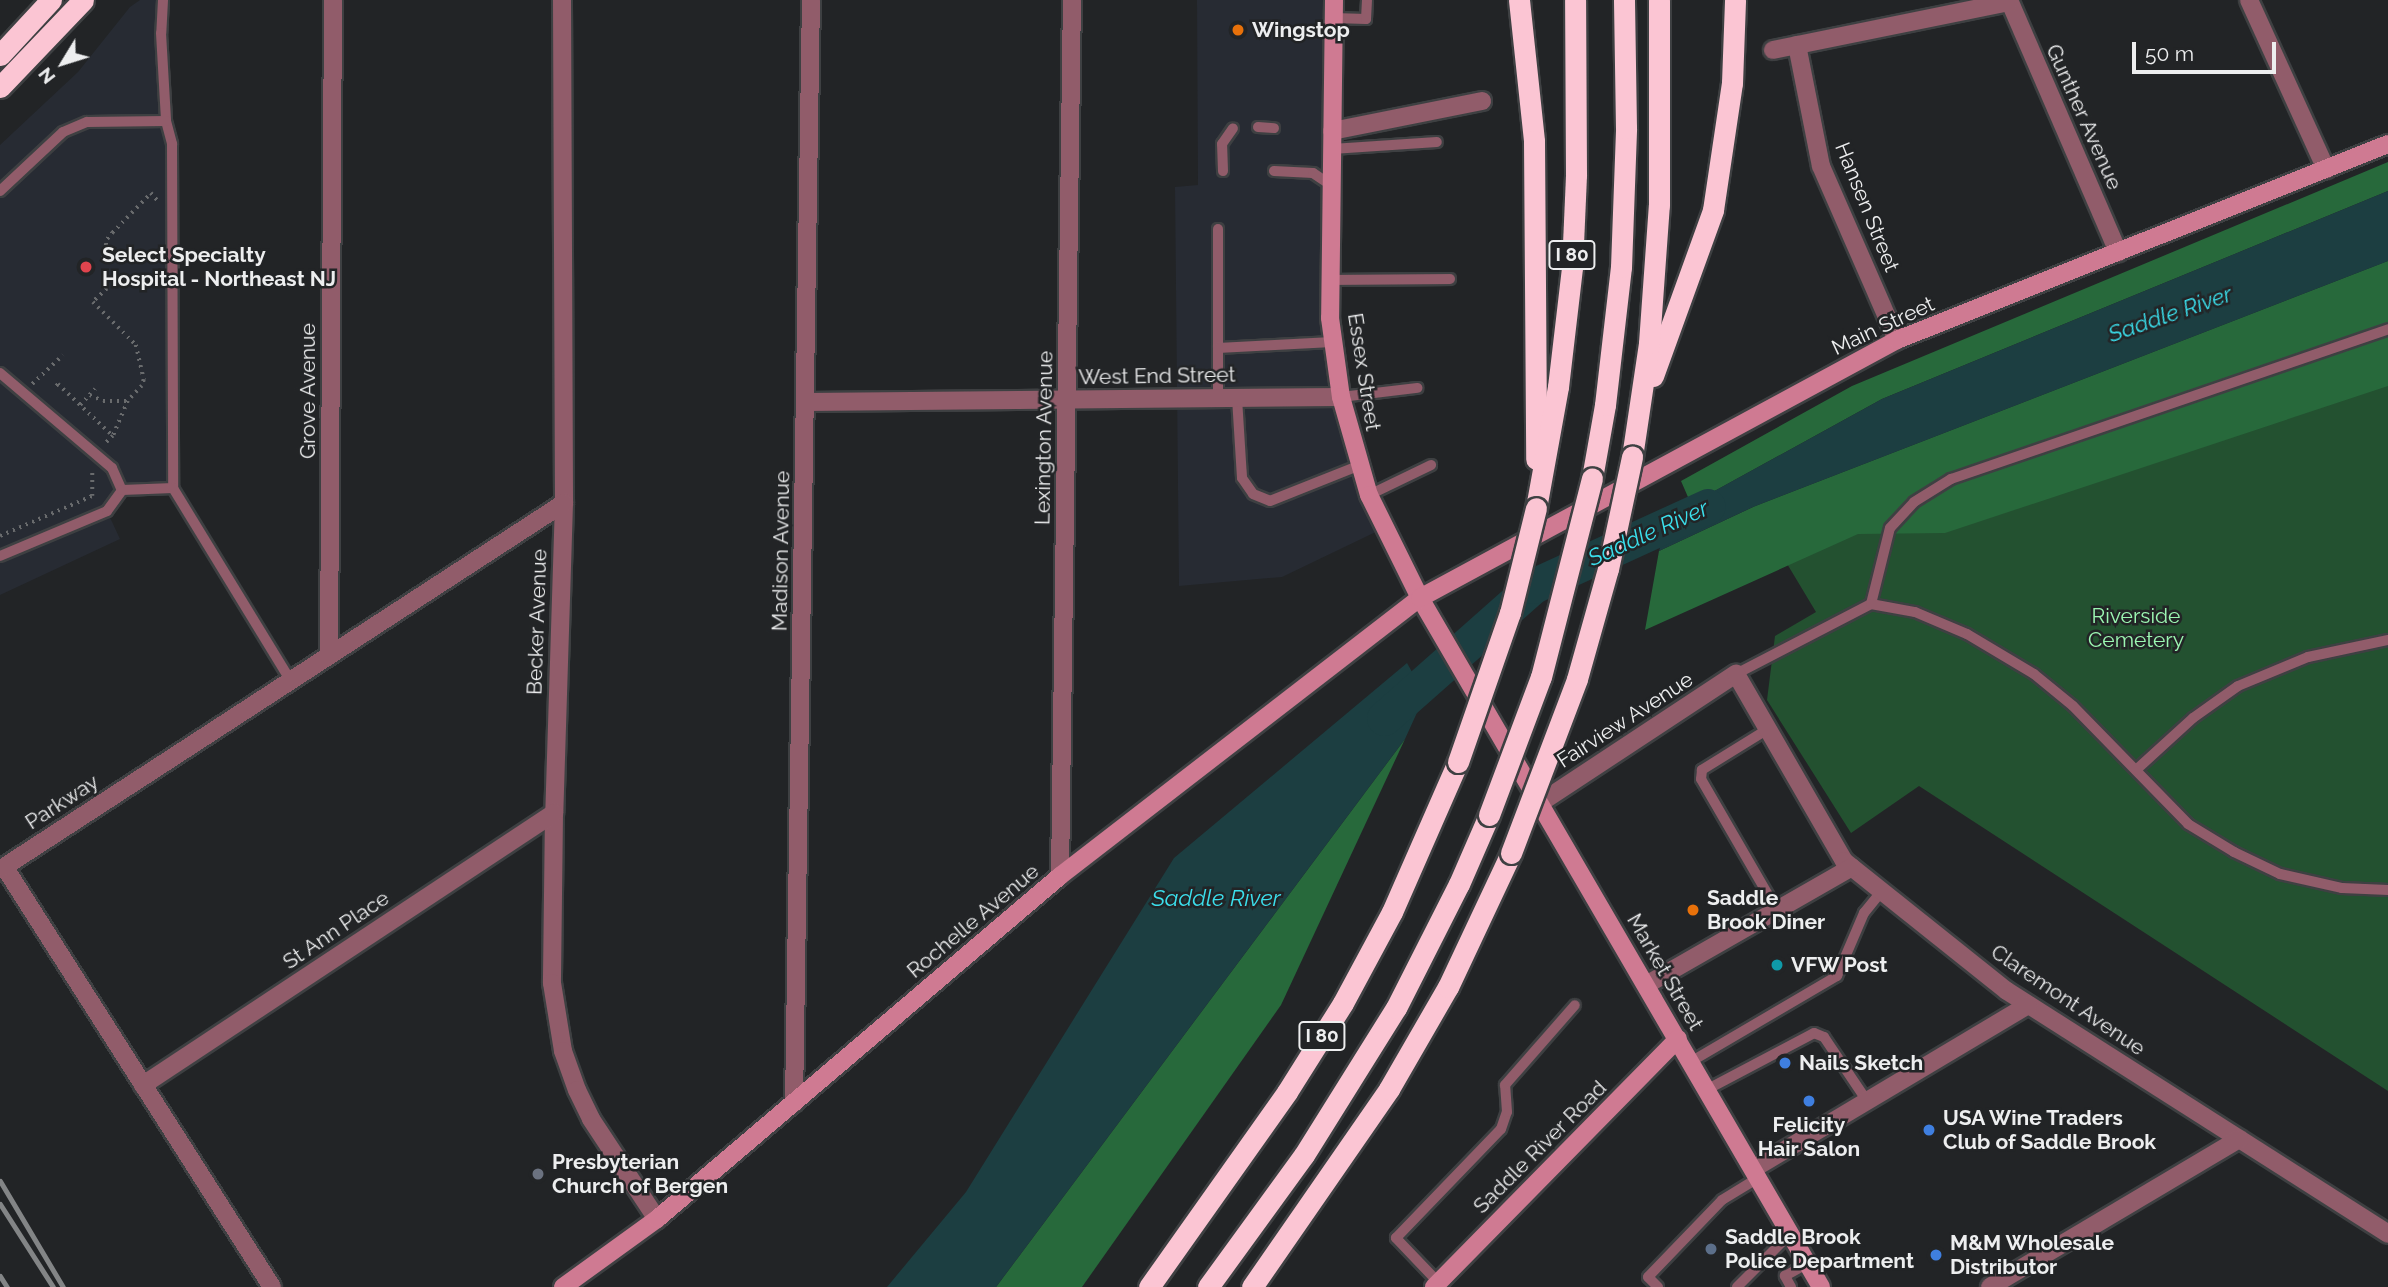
<!DOCTYPE html>
<style>
body{margin:0}
#map{position:relative;width:2388px;height:1287px;overflow:hidden;background:#222426;font-family:Raleway,sans-serif}
div>[style]{position:absolute}
[style*='--x']{left:calc(var(--x)*1px);top:calc(var(--y)*1px);width:calc(var(--w)*1px);rotate:calc(var(--a)*1deg)}
.built>*{inset:0;background:#272b33}
.green>*{inset:0;background:#235130}
.forest>*{inset:0;background:#27693b}
.water>*{inset:0;background:#1c3e41}
.river>*{height:35px;margin:-17.5px;padding:0 17.5px;transform-origin:17.5px;border-radius:17.5px;background:#1c3e41}
.path>*{height:3.5px;margin-top:-1.75px;transform-origin:0;background:repeating-linear-gradient(90deg,#696b6d 0 2px,transparent 0 7px)}
.roads{filter:drop-shadow(2px 0 #3e4042) drop-shadow(-2px 0 #3e4042) drop-shadow(0 2px #3e4042) drop-shadow(0 -2px #3e4042)}
.lane>*{height:10px;margin:-5px;padding:0 5px;transform-origin:5px;border-radius:5px;background:#915c6a}
.street>*{height:18px;margin:-9px;padding:0 9px;transform-origin:9px;border-radius:9px;background:#915c6a}
.secondary>*{height:18px;margin:-9px;padding:0 9px;transform-origin:9px;border-radius:9px;background:#cf7a92}
.highway>*{height:21px;margin:-10.5px;padding:0 10.5px;transform-origin:10.5px;border-radius:10.5px;background:#fbc5d3}
.rail>*{height:5px;margin:-2.5px;padding:0 2.5px;transform-origin:2.5px;border-radius:2.5px;background:#838586}
.bridges{filter:drop-shadow(2px 0 #3e4042) drop-shadow(-2px 0 #3e4042) drop-shadow(0 2px #3e4042) drop-shadow(0 -2px #3e4042)}
.highway-bridge>*{height:21px;margin:-10.5px;padding:0 10.5px;transform-origin:10.5px;border-radius:10.5px;background:#fbc5d3}
.dots>*{width:19px;height:19px;translate:-50% -50%;box-sizing:border-box;border:4px solid #222426;border-radius:50%}
span{translate:-50% -50%;white-space:nowrap;text-align:center;line-height:1.15;-webkit-text-stroke:5px #222426;paint-order:stroke}
.shield-label span{padding:2px 5px;background:#222426;border:2px solid;border-radius:5px;-webkit-text-stroke-width:0}
.shield-label{font-size:19px;color:#edeeef;font-weight:700}
.poi-label{font-size:21px;color:#edeeef;font-weight:700}
.left{translate:0 -50%;text-align:left}
.street-label{font-size:21px;color:#edeeef}
.park-label{font-size:21px;color:#9cf7b2}
.water-label{font-size:23px;color:#3bdfec;font-style:italic}
.north{position:absolute;left:28px;top:28px;width:70px;height:70px;-webkit-text-stroke:5px #222426;paint-order:stroke;rotate:232deg;font-size:19px;font-weight:700;line-height:28px;text-align:center;color:#edeeef}
.north::after{content:'';display:block;margin:auto;width:24px;height:32px;background:#edeeef;clip-path:polygon(50% 0,100% 100%,50% 72%,0 100%)}
.scale{position:absolute;left:2132px;top:42px;width:144px;height:32px;box-sizing:border-box;border:4px solid #edeeef;border-top:0;padding-left:9px;font-size:21px;line-height:24px;white-space:nowrap;color:#edeeef;-webkit-text-stroke:5px #222426;paint-order:stroke}
</style>
<div id="map">
<div class="built">
<div style="clip-path:polygon(140px 0,163px 0,160px 31px,172px 144px,173px 488px,122px 490px,107px 511px,120px 539px,0 595px,0 145px,78px 72px,130px 7px)"></div>
<div style="clip-path:polygon(1197px 0,1334px 0,1332px 342px,1384px 528px,1282px 577px,1179px 586px,1175px 187px,1198px 185px)"></div>
</div>
<div class="green">
<div style="clip-path:polygon(2388px 261px,2388px 1091px,1919px 786px,1851px 833px,1767px 700px,1775px 636px,1816px 612px,1753px 507px)"></div>
</div>
<div class="forest">
<div style="clip-path:polygon(2388px 162px,2388px 191px,1882px 399px,1691px 504px,1681px 481px,1852px 386px)"></div>
<div style="clip-path:polygon(2388px 261px,2388px 386px,1945px 533px,1858px 534px,1645px 630px,1659px 551px,1753px 507px)"></div>
<div style="clip-path:polygon(1405px 739px,1281px 1005px,1082px 1287px,996px 1287px)"></div>
</div>
<div class="water">
<div style="clip-path:polygon(2388px 191px,2388px 261px,1753px 507px,1659px 551px,1669px 516px,1882px 399px)"></div>
<div style="clip-path:polygon(1407px 663px,1425px 695px,1405px 739px,996px 1287px,887px 1287px,966px 1192px,1174px 858px)"></div>
</div>
<div class="river">
<div style="--x:1384;--y:718;--w:199;--a:-41.5"></div>
<div style="--x:1533;--y:586;--w:192;--a:-24.6"></div>
</div>
<div class="path">
<div style="--x:103;--y:259;--w:20;--a:-79"></div>
<div style="--x:107;--y:239;--w:8;--a:-50"></div>
<div style="--x:112;--y:233;--w:56;--a:-45.7"></div>
<div style="--x:151;--y:193;--w:11;--a:49"></div>
<div style="--x:103;--y:281;--w:9;--a:63"></div>
<div style="--x:107;--y:289;--w:19;--a:137"></div>
<div style="--x:93;--y:302;--w:61;--a:45"></div>
<div style="--x:136;--y:345;--w:36;--a:77"></div>
<div style="--x:144;--y:380;--w:6;--a:108"></div>
<div style="--x:142;--y:386;--w:21;--a:133"></div>
<div style="--x:128;--y:401;--w:38;--a:113"></div>
<div style="--x:113;--y:436;--w:11;--a:135"></div>
<div style="--x:32;--y:384;--w:42;--a:-43.1"></div>
<div style="--x:56;--y:386;--w:3;--a:-45"></div>
<div style="--x:58;--y:384;--w:76;--a:43.4"></div>
<div style="--x:90;--y:395;--w:14;--a:25"></div>
<div style="--x:103;--y:401;--w:25;--a:0"></div>
<div style="--x:80;--y:405;--w:22;--a:-47"></div>
<div style="--x:0;--y:536;--w:100;--a:-23.5"></div>
<div style="--x:92;--y:496;--w:27;--a:-90"></div>
</div>
<div class="roads">
<div class="lane">
<div style="--x:163;--y:0;--w:33;--a:93"></div>
<div style="--x:161;--y:33;--w:88;--a:86.7"></div>
<div style="--x:166;--y:121;--w:24;--a:75"></div>
<div style="--x:172;--y:144;--w:344;--a:89.8"></div>
<div style="--x:1334;--y:18;--w:32;--a:2"></div>
<div style="--x:1366;--y:19;--w:19;--a:-87"></div>
<div style="--x:1258;--y:127;--w:16;--a:4"></div>
<div style="--x:1332;--y:149;--w:105;--a:-3.8"></div>
<div style="--x:1223;--y:171;--w:27;--a:-92"></div>
<div style="--x:1222;--y:144;--w:19;--a:-55"></div>
<div style="--x:1274;--y:171;--w:39;--a:3"></div>
<div style="--x:1313;--y:173;--w:23;--a:34"></div>
<div style="--x:0;--y:191;--w:86;--a:-43.1"></div>
<div style="--x:63;--y:132;--w:26;--a:-23"></div>
<div style="--x:87;--y:122;--w:79;--a:-0.7"></div>
<div style="--x:1218;--y:229;--w:169;--a:90"></div>
<div style="--x:1330;--y:280;--w:120;--a:-0.5"></div>
<div style="--x:1218;--y:348;--w:114;--a:-3"></div>
<div style="--x:0;--y:373;--w:147;--a:40.3"></div>
<div style="--x:112;--y:468;--w:24;--a:66"></div>
<div style="--x:1341;--y:397;--w:77;--a:-6.8"></div>
<div style="--x:1237;--y:398;--w:80;--a:86.4"></div>
<div style="--x:1242;--y:478;--w:19;--a:55"></div>
<div style="--x:1253;--y:494;--w:18;--a:22"></div>
<div style="--x:1270;--y:501;--w:95;--a:-21.7"></div>
<div style="--x:1369;--y:495;--w:69;--a:-25.8"></div>
<div style="--x:0;--y:556;--w:116;--a:-22.8"></div>
<div style="--x:107;--y:511;--w:26;--a:-54"></div>
<div style="--x:122;--y:490;--w:51;--a:-2.2"></div>
<div style="--x:173;--y:488;--w:226;--a:58.6"></div>
<div style="--x:1871;--y:604;--w:78;--a:-76"></div>
<div style="--x:1890;--y:528;--w:35;--a:-47"></div>
<div style="--x:1914;--y:502;--w:44;--a:-31.9"></div>
<div style="--x:1951;--y:479;--w:462;--a:-18.9"></div>
<div style="--x:1736;--y:674;--w:152;--a:-27.4"></div>
<div style="--x:1871;--y:604;--w:45;--a:10.3"></div>
<div style="--x:1915;--y:612;--w:56;--a:22.9"></div>
<div style="--x:1967;--y:634;--w:78;--a:30.8"></div>
<div style="--x:2034;--y:674;--w:50;--a:39.4"></div>
<div style="--x:2073;--y:706;--w:165;--a:45.7"></div>
<div style="--x:2188;--y:824;--w:54;--a:31.3"></div>
<div style="--x:2234;--y:852;--w:51;--a:25.6"></div>
<div style="--x:2280;--y:874;--w:64;--a:12.7"></div>
<div style="--x:2342;--y:888;--w:46;--a:2.5"></div>
<div style="--x:1768;--y:729;--w:78;--a:148.2"></div>
<div style="--x:1702;--y:770;--w:9;--a:96"></div>
<div style="--x:1701;--y:779;--w:151;--a:59.9"></div>
<div style="--x:2136;--y:770;--w:77;--a:-42.4"></div>
<div style="--x:2193;--y:718;--w:55;--a:-35.4"></div>
<div style="--x:2238;--y:686;--w:76;--a:-22.5"></div>
<div style="--x:2308;--y:657;--w:82;--a:-12"></div>
<div style="--x:1692;--y:1061;--w:168;--a:-30.4"></div>
<div style="--x:1837;--y:976;--w:69;--a:-66.8"></div>
<div style="--x:1864;--y:913;--w:28;--a:-51"></div>
<div style="--x:1708;--y:1089;--w:120;--a:-27.8"></div>
<div style="--x:1814;--y:1033;--w:11;--a:22"></div>
<div style="--x:1824;--y:1037;--w:77;--a:56.1"></div>
<div style="--x:1438;--y:1282;--w:61;--a:-133.7"></div>
<div style="--x:1396;--y:1238;--w:151;--a:-46.1"></div>
<div style="--x:1501;--y:1129;--w:18;--a:-71"></div>
<div style="--x:1507;--y:1112;--w:27;--a:-94"></div>
<div style="--x:1505;--y:1085;--w:106;--a:-48.8"></div>
<div style="--x:1658;--y:1287;--w:14;--a:-135"></div>
<div style="--x:1648;--y:1277;--w:107;--a:-46.1"></div>
<div style="--x:1722;--y:1200;--w:42;--a:-31.4"></div>
<div style="--x:1737;--y:1287;--w:75;--a:-45"></div>
<div style="--x:1791;--y:1287;--w:13;--a:-119"></div>
<div style="--x:1785;--y:1276;--w:25;--a:-29"></div>
</div>
<div class="street">
<div style="--x:562;--y:0;--w:503;--a:89.77"></div>
<div style="--x:564;--y:503;--w:310;--a:91.8"></div>
<div style="--x:554;--y:813;--w:170;--a:90.7"></div>
<div style="--x:552;--y:983;--w:69;--a:80.8"></div>
<div style="--x:563;--y:1051;--w:41;--a:70.3"></div>
<div style="--x:577;--y:1090;--w:32;--a:64"></div>
<div style="--x:591;--y:1119;--w:120;--a:56.6"></div>
<div style="--x:2009;--y:0;--w:275;--a:66.6"></div>
<div style="--x:2249;--y:0;--w:186;--a:65.5"></div>
<div style="--x:1797;--y:45;--w:123;--a:78.8"></div>
<div style="--x:1821;--y:166;--w:190;--a:66.4"></div>
<div style="--x:1773;--y:50;--w:241;--a:-11.5"></div>
<div style="--x:1332;--y:131;--w:153;--a:-11.3"></div>
<div style="--x:806;--y:402;--w:535;--a:-0.54"></div>
<div style="--x:329;--y:655;--w:655;--a:-89.65"></div>
<div style="--x:1540;--y:803;--w:235;--a:-33.4"></div>
<div style="--x:1736;--y:674;--w:216;--a:60"></div>
<div style="--x:1844;--y:861;--w:208;--a:38.6"></div>
<div style="--x:2007;--y:991;--w:452;--a:32.5"></div>
<div style="--x:1060;--y:876;--w:876;--a:-89.22"></div>
<div style="--x:1646;--y:985;--w:237;--a:-29.8"></div>
<div style="--x:143;--y:1085;--w:493;--a:-33.5"></div>
<div style="--x:794;--y:1103;--w:1103;--a:-89.12"></div>
<div style="--x:1753;--y:1169;--w:320;--a:-30.8"></div>
<div style="--x:272;--y:1287;--w:498;--a:-122.5"></div>
<div style="--x:4;--y:867;--w:668;--a:-33.02"></div>
<div style="--x:1990;--y:1287;--w:290;--a:-30.7"></div>
</div>
<div class="secondary">
<div style="--x:1334;--y:0;--w:318;--a:90.7"></div>
<div style="--x:1330;--y:318;--w:80;--a:82.1"></div>
<div style="--x:1341;--y:397;--w:102;--a:74.1"></div>
<div style="--x:1369;--y:495;--w:115;--a:63.7"></div>
<div style="--x:1420;--y:598;--w:797;--a:59.8"></div>
<div style="--x:563;--y:1287;--w:116;--a:-35.9"></div>
<div style="--x:657;--y:1219;--w:529;--a:-40.4"></div>
<div style="--x:1060;--y:876;--w:455;--a:-37.7"></div>
<div style="--x:1420;--y:598;--w:542;--a:-28.41"></div>
<div style="--x:1897;--y:340;--w:529;--a:-21.76"></div>
<div style="--x:1434;--y:1287;--w:348;--a:-45.5"></div>
</div>
<div class="highway">
<div style="--x:1519;--y:0;--w:142;--a:83.9"></div>
<div style="--x:1534;--y:141;--w:318;--a:89.6"></div>
<div style="--x:0;--y:55;--w:75;--a:-47.2"></div>
<div style="--x:0;--y:87;--w:120;--a:-46.3"></div>
<div style="--x:1653;--y:376;--w:177;--a:-70.1"></div>
<div style="--x:1713;--y:210;--w:128;--a:-81.5"></div>
<div style="--x:1732;--y:83;--w:83;--a:-87.9"></div>
<div style="--x:1632;--y:457;--w:115;--a:-81.5"></div>
<div style="--x:1649;--y:343;--w:138;--a:-85.9"></div>
<div style="--x:1659;--y:205;--w:205;--a:-90"></div>
<div style="--x:1592;--y:478;--w:74;--a:-79.9"></div>
<div style="--x:1605;--y:405;--w:139;--a:-83.4"></div>
<div style="--x:1621;--y:267;--w:139;--a:-87.9"></div>
<div style="--x:1626;--y:128;--w:128;--a:-90.9"></div>
<div style="--x:1536;--y:508;--w:123;--a:-79.7"></div>
<div style="--x:1558;--y:387;--w:121;--a:-83.3"></div>
<div style="--x:1572;--y:267;--w:93;--a:-87.5"></div>
<div style="--x:1576;--y:174;--w:174;--a:-90.3"></div>
<div style="--x:1149;--y:1287;--w:239;--a:-54.7"></div>
<div style="--x:1287;--y:1092;--w:105;--a:-57.8"></div>
<div style="--x:1343;--y:1003;--w:103;--a:-61.7"></div>
<div style="--x:1392;--y:912;--w:164;--a:-66.3"></div>
<div style="--x:1208;--y:1287;--w:163;--a:-54"></div>
<div style="--x:1304;--y:1155;--w:173;--a:-58"></div>
<div style="--x:1396;--y:1008;--w:139;--a:-63.1"></div>
<div style="--x:1459;--y:884;--w:75;--a:-66.5"></div>
<div style="--x:1252;--y:1287;--w:241;--a:-55.3"></div>
<div style="--x:1389;--y:1089;--w:118;--a:-60"></div>
<div style="--x:1448;--y:987;--w:148;--a:-64.8"></div>
</div>
</div>
<div class="rail">
<div style="--x:0;--y:1181;--w:123;--a:59.3"></div>
<div style="--x:0;--y:1204;--w:98;--a:57.4"></div>
<div style="--x:0;--y:1276;--w:13;--a:58"></div>
</div>
<div class="bridges">
<div class="highway-bridge">
<div style="--x:1458;--y:762;--w:158;--a:-70.8"></div>
<div style="--x:1510;--y:613;--w:108;--a:-76.1"></div>
<div style="--x:1489;--y:815;--w:147;--a:-69.4"></div>
<div style="--x:1541;--y:677;--w:205;--a:-75.6"></div>
<div style="--x:1511;--y:853;--w:186;--a:-69.2"></div>
<div style="--x:1577;--y:679;--w:114;--a:-74.3"></div>
<div style="--x:1608;--y:569;--w:115;--a:-77.9"></div>
</div>
</div>
<div class="dots">
<div style="left:1238px;top:30px;background:#e8710a"></div>
<div style="left:86px;top:267px;background:#e0444e"></div>
<div style="left:1693px;top:910px;background:#e8710a"></div>
<div style="left:1777px;top:965px;background:#0f9aa8"></div>
<div style="left:1785px;top:1063px;background:#3f7fe0"></div>
<div style="left:1809px;top:1101px;background:#3f7fe0"></div>
<div style="left:1929px;top:1130px;background:#3f7fe0"></div>
<div style="left:538px;top:1174px;background:#6b7280"></div>
<div style="left:1711px;top:1249px;background:#5c6f8a"></div>
<div style="left:1936px;top:1255px;background:#3f7fe0"></div>
</div>
<div class="shield-label">
<span style="left:1572px;top:255px">I 80</span>
<span style="left:1322px;top:1036px">I 80</span>
</div>
<div class="poi-label">
<span class="left" style="left:1252px;top:30px">Wingstop</span>
<span class="left" style="left:102px;top:267px">Select Specialty<br>Hospital - Northeast NJ</span>
<span class="left" style="left:1707px;top:910px">Saddle<br>Brook Diner</span>
<span class="left" style="left:1791px;top:965px">VFW Post</span>
<span class="left" style="left:1799px;top:1063px">Nails Sketch</span>
<span class="left" style="left:1943px;top:1130px">USA Wine Traders<br>Club of Saddle Brook</span>
<span style="left:1809px;top:1137px">Felicity<br>Hair Salon</span>
<span class="left" style="left:552px;top:1174px">Presbyterian<br>Church of Bergen</span>
<span class="left" style="left:1725px;top:1249px">Saddle Brook<br>Police Department</span>
<span class="left" style="left:1950px;top:1255px">M&amp;M Wholesale<br>Distributor</span>
</div>
<div class="street-label">
<span style="left:2084px;top:117px;rotate:66deg">Gunther Avenue</span>
<span style="left:1867px;top:207px;rotate:68deg">Hansen Street</span>
<span style="left:1883px;top:326px;rotate:-25deg">Main Street</span>
<span style="left:1364px;top:372px;rotate:81deg">Essex Street</span>
<span style="left:1157px;top:376px;rotate:-1deg">West End Street</span>
<span style="left:308px;top:391px;rotate:-90deg">Grove Avenue</span>
<span style="left:1044px;top:438px;rotate:-89deg">Lexington Avenue</span>
<span style="left:781px;top:551px;rotate:-89deg">Madison Avenue</span>
<span style="left:537px;top:622px;rotate:-88deg">Becker Avenue</span>
<span style="left:1625px;top:720px;rotate:-33deg">Fairview Avenue</span>
<span style="left:62px;top:802px;rotate:-33deg">Parkway</span>
<span style="left:973px;top:921px;rotate:-40deg">Rochelle Avenue</span>
<span style="left:336px;top:930px;rotate:-34deg">St Ann Place</span>
<span style="left:1665px;top:972px;rotate:60deg">Market Street</span>
<span style="left:2068px;top:1000px;rotate:34deg">Claremont Avenue</span>
<span style="left:1540px;top:1147px;rotate:-45deg">Saddle River Road</span>
</div>
<div class="park-label">
<span style="left:2136px;top:628px">Riverside<br>Cemetery</span>
</div>
<div class="water-label">
<span style="left:2170px;top:314px;rotate:-19deg">Saddle River</span>
<span style="left:1648px;top:533px;rotate:-24deg">Saddle River</span>
<span style="left:1216px;top:898px">Saddle River</span>
</div>
<div class="north">N</div>
<div class="scale">50 m</div>
</div>
